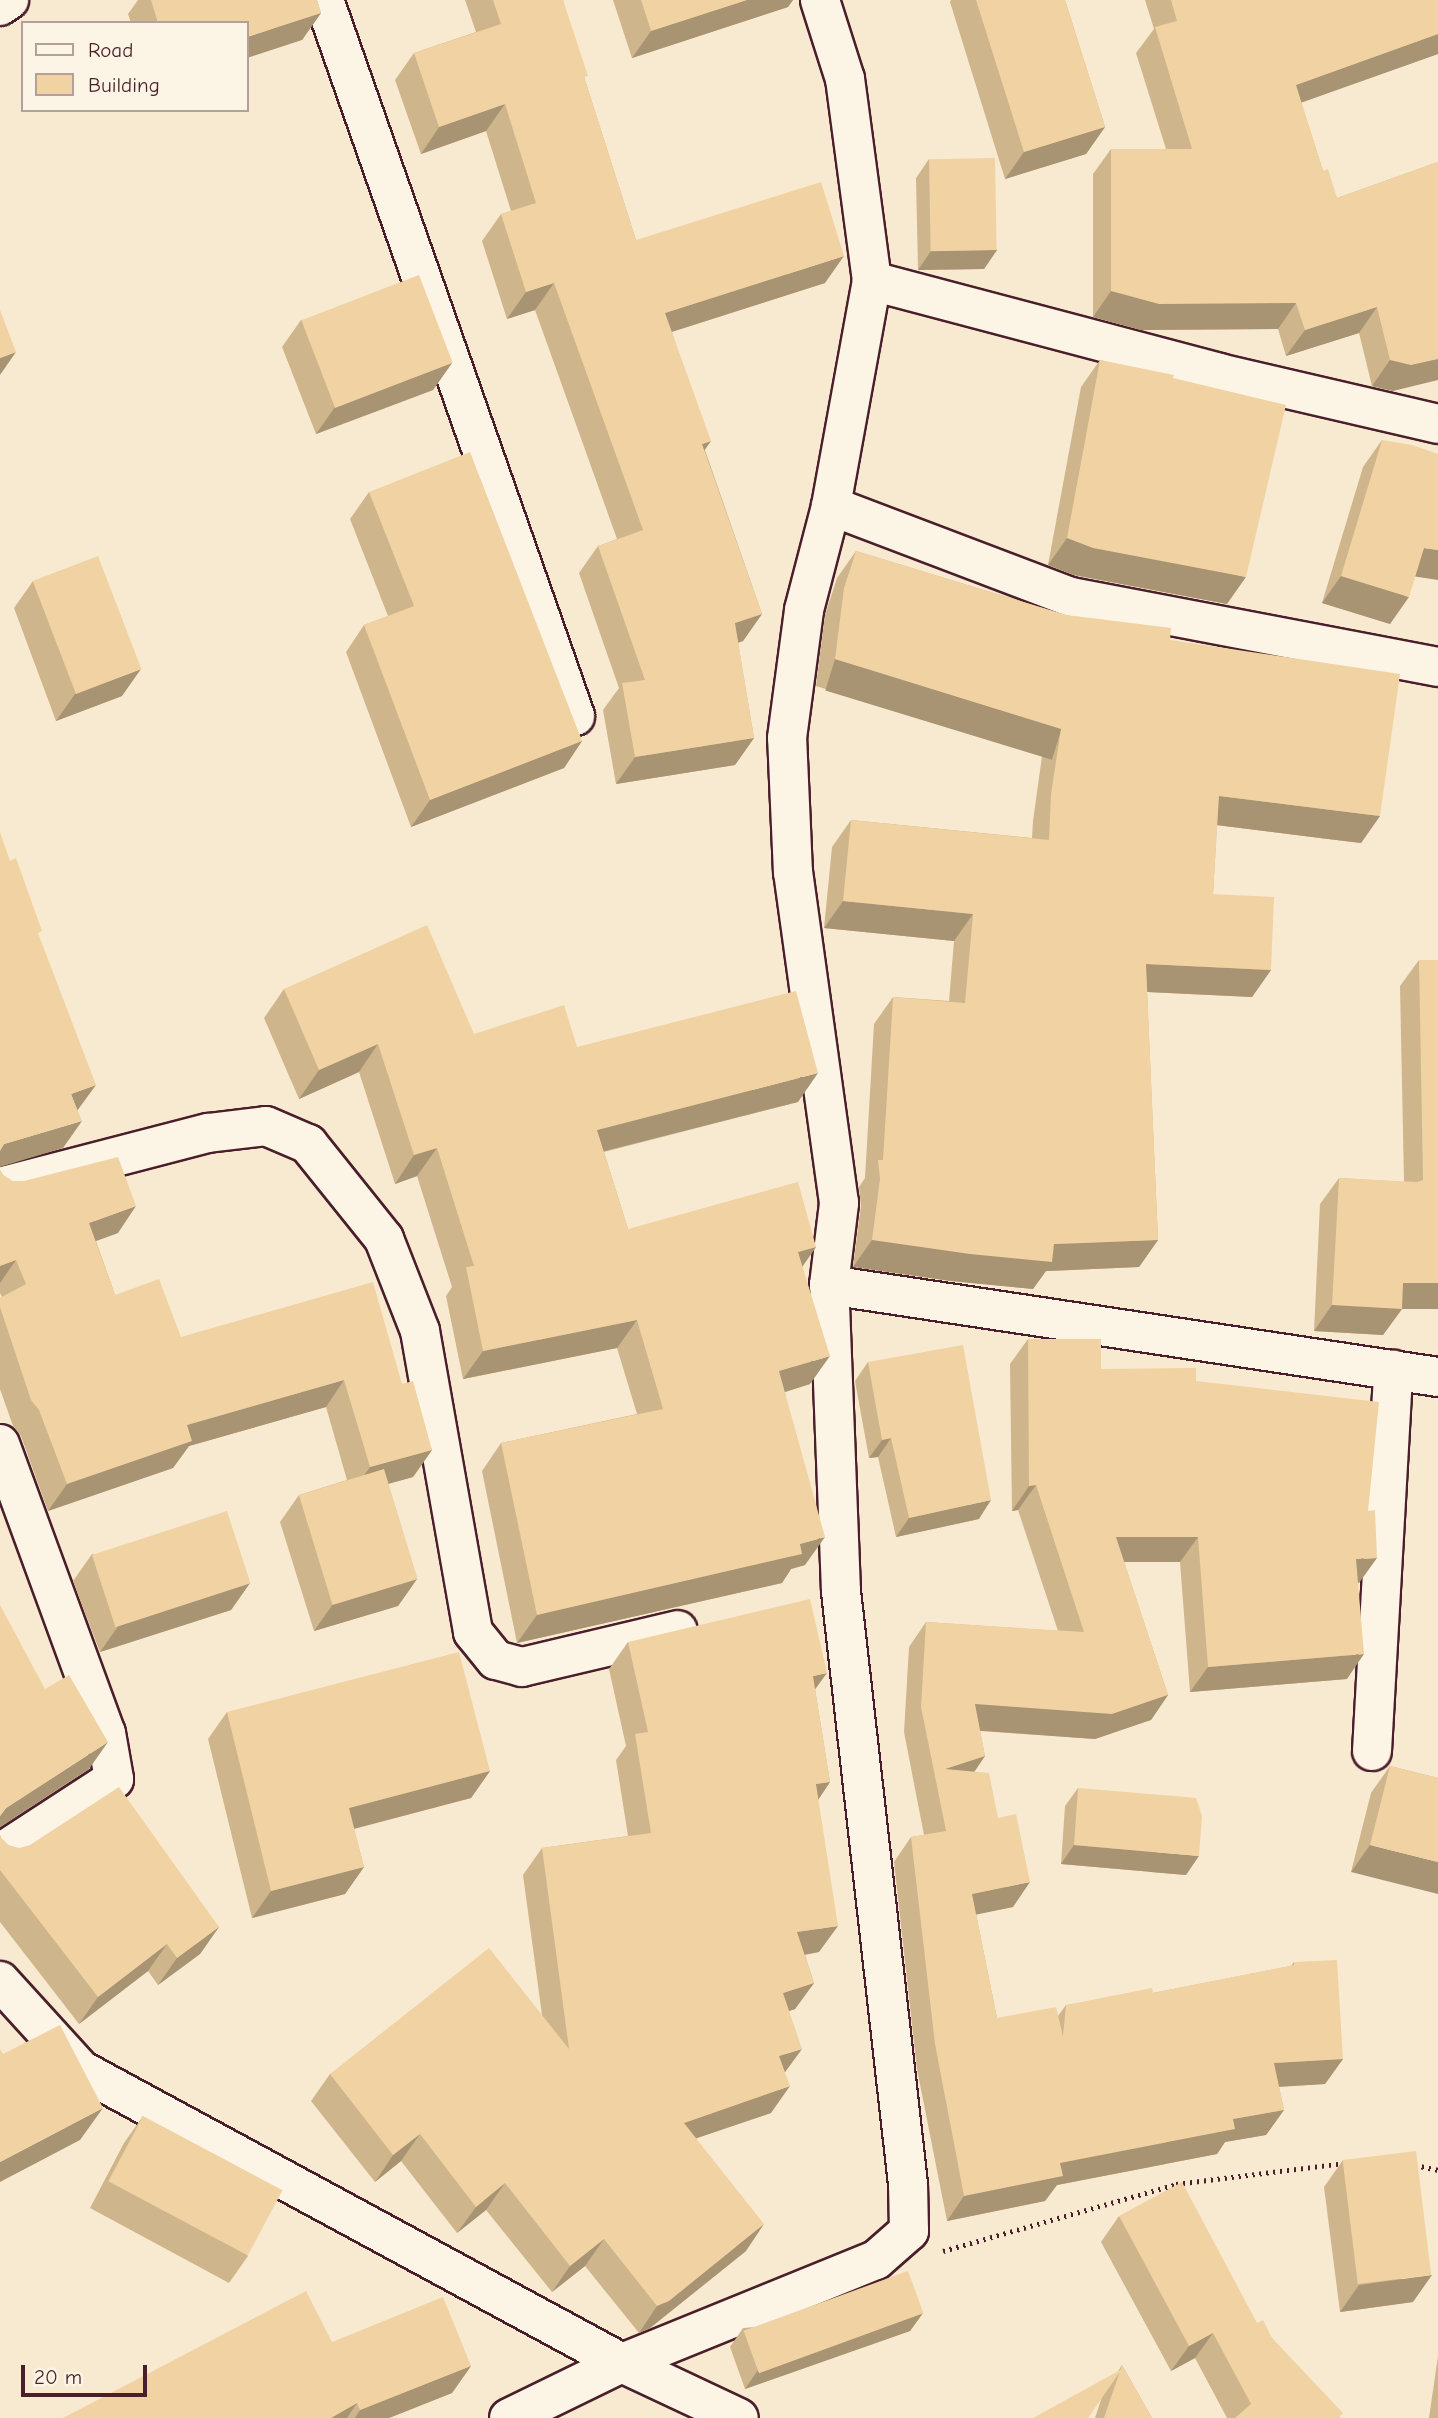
<!DOCTYPE html>
<style>
body{margin:0}
#map{position:relative;width:1438px;height:2418px;overflow:hidden;background:#f8ead1;font-family:"Comic Neue",sans-serif}
div>[style]{position:absolute}
[style*='--x']{left:calc(var(--x)*1px);top:calc(var(--y)*1px);width:calc(var(--w)*1px);rotate:calc(var(--a)*1deg)}
.path>*{height:4.5px;margin-top:-2.25px;transform-origin:0;background:repeating-linear-gradient(90deg,#4a1f2b 0 2px,transparent 0 7px)}
.roads{filter:drop-shadow(2px 0 #4a1f2b) drop-shadow(-2px 0 #4a1f2b) drop-shadow(0 2px #4a1f2b) drop-shadow(0 -2px #4a1f2b)}
.street>*{height:38px;margin:-19px;padding:0 19px;transform-origin:19px;border-radius:19px;background:#fcf5e5}
.wall>*{inset:0;background:#ceb58c}
.shaded-wall>*{inset:0;background:#a89372;transform-origin:0 0}
.building>*{inset:0;background:#f0d2a3;transform-origin:0 0}
span{translate:-50% -50%;white-space:nowrap;text-align:center;line-height:1.15;-webkit-text-stroke:6px #fcf5e5;paint-order:stroke}
.legend{position:absolute;left:21px;top:21px;width:228px;height:91px;box-sizing:border-box;background:#fcf5e5;border:2px solid #b59f9b;margin:0;padding:9px 12px;list-style:none;font-size:21px;color:#4a1f2b}
.legend li{display:flex;align-items:center;gap:14px;height:35px}
.legend b{width:35px;border:2px solid #b59f9b}
.scale{position:absolute;left:21px;top:2365px;width:126px;height:32px;box-sizing:border-box;border:4px solid #4a1f2b;border-top:0;padding-left:9px;font-size:21px;line-height:24px;white-space:nowrap;color:#4a1f2b;-webkit-text-stroke:5px #fcf5e5;paint-order:stroke}
</style>
<div id="map">
<div class="path">
<div style="--x:1415;--y:2165;--w:24;--a:12"></div>
<div style="--x:943;--y:2251;--w:242;--a:-16"></div>
<div style="--x:1176;--y:2184;--w:169;--a:-7.1"></div>
</div>
<div class="roads">
<div class="street">
<div style="--x:324;--y:0;--w:759;--a:70.68"></div>
<div style="--x:0;--y:6;--w:11;--a:-34"></div>
<div style="--x:872;--y:281;--w:359;--a:14.8"></div>
<div style="--x:1219;--y:373;--w:225;--a:13.1"></div>
<div style="--x:831;--y:506;--w:257;--a:20.8"></div>
<div style="--x:1071;--y:597;--w:374;--a:10.8"></div>
<div style="--x:0;--y:1187;--w:215;--a:-14.6"></div>
<div style="--x:208;--y:1133;--w:58;--a:-6.9"></div>
<div style="--x:266;--y:1126;--w:46;--a:23.2"></div>
<div style="--x:308;--y:1144;--w:122;--a:51.3"></div>
<div style="--x:384;--y:1239;--w:99;--a:68.6"></div>
<div style="--x:420;--y:1331;--w:306;--a:80"></div>
<div style="--x:473;--y:1632;--w:36;--a:51"></div>
<div style="--x:496;--y:1660;--w:27;--a:15"></div>
<div style="--x:522;--y:1667;--w:160;--a:-13.3"></div>
<div style="--x:829;--y:1285;--w:616;--a:8.59"></div>
<div style="--x:0;--y:1444;--w:308;--a:69.9"></div>
<div style="--x:106;--y:1733;--w:47;--a:80.1"></div>
<div style="--x:114;--y:1779;--w:136;--a:147"></div>
<div style="--x:1372;--y:1751;--w:382;--a:-86.8"></div>
<div style="--x:0;--y:1981;--w:120;--a:47.7"></div>
<div style="--x:81;--y:2070;--w:615;--a:28.44"></div>
<div style="--x:622;--y:2363;--w:129;--a:25.2"></div>
<div style="--x:509;--y:2418;--w:126;--a:-26"></div>
<div style="--x:622;--y:2363;--w:274;--a:-22.1"></div>
<div style="--x:876;--y:2260;--w:44;--a:-41.3"></div>
<div style="--x:909;--y:2231;--w:47;--a:-91.2"></div>
<div style="--x:908;--y:2184;--w:597;--a:-96.45"></div>
<div style="--x:841;--y:1591;--w:306;--a:-92.2"></div>
<div style="--x:829;--y:1285;--w:83;--a:-83"></div>
<div style="--x:839;--y:1203;--w:333;--a:-97.9"></div>
<div style="--x:793;--y:873;--w:135;--a:-92.5"></div>
<div style="--x:787;--y:738;--w:129;--a:-82.4"></div>
<div style="--x:804;--y:610;--w:107;--a:-75.4"></div>
<div style="--x:831;--y:506;--w:229;--a:-79.7"></div>
<div style="--x:872;--y:281;--w:204;--a:-97.6"></div>
<div style="--x:845;--y:79;--w:83;--a:-107.6"></div>
</div>
</div>
<div class="wall">
<div style="clip-path:polygon(138px 0,317px 0,321px 13px,302px 40px,247px 23px,131px 23px,128px 14px)"></div>
<div style="clip-path:polygon(465px 0,563px 0,585px 80px,636px 240px,825px 283px,672px 332px,705px 450px,762px 614px,743px 641px,738px 643px,754px 738px,735px 765px,616px 784px,603px 710px,619px 688px,579px 573px,598px 546px,617px 539px,535px 310px,507px 319px,482px 241px,501px 214px,511px 211px,486px 131px,421px 154px,395px 80px,414px 53px,476px 32px)"></div>
<div style="clip-path:polygon(613px 0,793px 0,788px 7px,632px 58px)"></div>
<div style="clip-path:polygon(951px 0,1065px 0,1105px 127px,1086px 154px,1005px 179px,950px 2px)"></div>
<div style="clip-path:polygon(1145px 0,1438px 0,1438px 54px,1301px 102px,1323px 171px,1337px 198px,1438px 162px,1393px 391px,1372px 386px,1359px 333px,1286px 356px,1278px 329px,1141px 330px,1093px 317px,1093px 174px,1111px 149px,1166px 149px,1136px 53px,1154px 29px)"></div>
<div style="clip-path:polygon(929px 159px,997px 250px,984px 269px,918px 270px,916px 178px)"></div>
<div style="clip-path:polygon(301px 320px,452px 363px,433px 390px,316px 434px,282px 347px)"></div>
<div style="clip-path:polygon(1100px 360px,1173px 378px,1227px 604px,1074px 575px,1048px 565px,1081px 387px)"></div>
<div style="clip-path:polygon(1382px 440px,1415px 576px,1390px 624px,1322px 603px,1363px 467px)"></div>
<div style="clip-path:polygon(369px 492px,582px 741px,564px 768px,411px 827px,346px 652px,364px 625px,388px 616px,350px 519px)"></div>
<div style="clip-path:polygon(856px 551px,1066px 615px,1170px 640px,1380px 816px,1361px 843px,1217px 825px,1213px 894px,1271px 970px,1252px 997px,1147px 992px,1158px 1240px,1139px 1267px,1046px 1271px,1033px 1289px,951px 1281px,853px 1267px,861px 1206px,859px 1187px,865px 1178px,874px 1024px,893px 997px,949px 1001px,954px 941px,824px 928px,832px 847px,851px 820px,1032px 838px,1033px 821px,1042px 756px,816px 686px,825px 615px,837px 578px)"></div>
<div style="clip-path:polygon(33px 581px,122px 696px,56px 721px,14px 608px)"></div>
<div style="clip-path:polygon(1419px 960px,1438px 1309px,1402px 1309px,1383px 1335px,1314px 1331px,1320px 1204px,1339px 1178px,1404px 1182px,1400px 986px)"></div>
<div style="clip-path:polygon(284px 989px,474px 1034px,577px 1047px,798px 1102px,604px 1152px,628px 1229px,816px 1247px,802px 1266px,810px 1384px,785px 1392px,805px 1565px,791px 1569px,782px 1583px,517px 1643px,482px 1471px,501px 1443px,637px 1414px,617px 1348px,463px 1379px,446px 1296px,452px 1287px,417px 1176px,395px 1184px,359px 1072px,299px 1099px,264px 1018px)"></div>
<div style="clip-path:polygon(0 1170px,3px 1175px,12px 1181px,118px 1233px,96px 1241px,115px 1295px,181px 1337px,402px 1384px,432px 1450px,413px 1477px,388px 1484px,417px 1579px,398px 1606px,314px 1631px,280px 1522px,299px 1495px,347px 1480px,326px 1407px,189px 1446px,173px 1468px,48px 1511px,21px 1436px,13px 1426px,0 1389px,0 1298px,2px 1297px,0 1293px)"></div>
<div style="clip-path:polygon(1028px 1339px,1101px 1369px,1196px 1381px,1359px 1583px,1358px 1583px,1347px 1679px,1190px 1692px,1180px 1562px,1124px 1562px,1168px 1695px,1151px 1720px,1095px 1739px,980px 1731px,985px 1756px,974px 1772px,1013px 1907px,976px 1914px,997px 2018px,1058px 2016px,1066px 2005px,1153px 1993px,1291px 1966px,1294px 1962px,1343px 2059px,1325px 2084px,1279px 2087px,1284px 2110px,1266px 2135px,1225px 2142px,1217px 2154px,1057px 2185px,1045px 2201px,947px 2221px,917px 2069px,894px 1862px,911px 1837px,924px 1835px,904px 1732px,909px 1647px,926px 1622px,1058px 1631px,1018px 1510px,1012px 1511px,1010px 1364px)"></div>
<div style="clip-path:polygon(868px 1362px,979px 1519px,896px 1537px,878px 1457px,869px 1458px,855px 1381px)"></div>
<div style="clip-path:polygon(92px 1554px,250px 1583px,231px 1610px,100px 1652px,73px 1581px)"></div>
<div style="clip-path:polygon(628px 1642px,815px 1689px,830px 1782px,818px 1800px,819px 1952px,805px 1955px,814px 1983px,795px 2009px,789px 2011px,785px 2073px,771px 2113px,696px 2138px,746px 2251px,650px 2328px,639px 2333px,585px 2266px,552px 2292px,486px 2210px,457px 2233px,401px 2161px,375px 2182px,311px 2101px,330px 2074px,542px 2015px,523px 1875px,542px 1848px,628px 1836px,616px 1760px,626px 1746px,609px 1669px)"></div>
<div style="clip-path:polygon(227px 1712px,490px 1771px,471px 1798px,354px 1829px,364px 1867px,345px 1894px,252px 1918px,208px 1739px)"></div>
<div style="clip-path:polygon(1390px 1766px,1438px 1778px,1351px 1872px,1371px 1793px)"></div>
<div style="clip-path:polygon(1078px 1788px,1186px 1875px,1061px 1864px,1065px 1806px)"></div>
<div style="clip-path:polygon(0 1835px,1px 1838px,8px 1845px,219px 1927px,200px 1954px,158px 1985px,148px 1971px,79px 2024px,0 1922px)"></div>
<div style="clip-path:polygon(143px 2116px,248px 2256px,229px 2283px,90px 2208px,124px 2143px)"></div>
<div style="clip-path:polygon(1343px 2160px,1413px 2302px,1340px 2312px,1324px 2187px)"></div>
<div style="clip-path:polygon(1119px 2216px,1257px 2323px,1272px 2338px,1340px 2418px,1227px 2418px,1195px 2358px,1171px 2371px,1101px 2242px)"></div>
<div style="clip-path:polygon(923px 2313px,910px 2331px,745px 2389px,730px 2347px,743px 2328px)"></div>
<div style="clip-path:polygon(332px 2342px,471px 2366px,452px 2393px,389px 2418px,63px 2418px)"></div>
<div style="clip-path:polygon(1438px 2356px,1438px 2418px,1429px 2418px)"></div>
<div style="clip-path:polygon(1122px 2365px,1152px 2418px,1095px 2418px,1102px 2397px)"></div>
</div>
<div class="shaded-wall">
<div style="clip-path:polygon(747px 0,793px 0,788px 7px,632px 58px,651px 31px)"></div>
<div style="clip-path:polygon(321px 13px,302px 40px,247px 58px,247px 37px)"></div>
<div style="clip-path:polygon(1438px 34px,1438px 54px,1278px 111px,1296px 85px)"></div>
<div style="clip-path:polygon(505px 104px,486px 131px,421px 154px,439px 127px)"></div>
<div style="clip-path:polygon(1105px 127px,1086px 154px,1005px 179px,1024px 152px)"></div>
<div style="clip-path:polygon(997px 250px,984px 269px,918px 270px,931px 251px)"></div>
<div style="clip-path:polygon(844px 256px,825px 283px,646px 340px,665px 313px)"></div>
<div style="clip-path:polygon(554px 283px,535px 310px,507px 319px,526px 292px)"></div>
<div style="clip-path:polygon(1111px 291px,1296px 303px,1278px 329px,1141px 330px,1093px 317px)"></div>
<div style="clip-path:polygon(1377px 307px,1359px 333px,1286px 356px,1305px 330px)"></div>
<div style="clip-path:polygon(16px 352px,0 375px,0 358px)"></div>
<div style="clip-path:polygon(1438px 359px,1438px 380px,1393px 391px,1372px 386px,1390px 360px)"></div>
<div style="clip-path:polygon(452px 363px,433px 390px,316px 434px,335px 407px)"></div>
<div style="clip-path:polygon(711px 441px,692px 468px,702px 444px)"></div>
<div style="clip-path:polygon(1067px 538px,1246px 577px,1227px 604px,1074px 575px,1048px 565px)"></div>
<div style="clip-path:polygon(1424px 548px,1438px 550px,1438px 580px,1405px 575px)"></div>
<div style="clip-path:polygon(1341px 576px,1409px 597px,1390px 624px,1322px 603px)"></div>
<div style="clip-path:polygon(762px 614px,743px 641px,716px 650px,735px 623px)"></div>
<div style="left:835px;top:659px;width:237px;height:33px;rotate:17deg"></div>
<div style="clip-path:polygon(141px 669px,122px 696px,56px 721px,75px 694px)"></div>
<div style="clip-path:polygon(754px 738px,735px 765px,616px 784px,635px 757px)"></div>
<div style="clip-path:polygon(582px 741px,564px 768px,411px 827px,430px 800px)"></div>
<div style="clip-path:polygon(1219px 796px,1380px 816px,1361px 843px,1200px 823px)"></div>
<div style="clip-path:polygon(843px 901px,973px 914px,954px 941px,824px 928px)"></div>
<div style="clip-path:polygon(1146px 964px,1271px 970px,1252px 997px,1127px 991px)"></div>
<div style="clip-path:polygon(378px 1044px,359px 1072px,299px 1099px,319px 1070px)"></div>
<div style="clip-path:polygon(818px 1073px,798px 1102px,577px 1158px,597px 1130px)"></div>
<div style="clip-path:polygon(96px 1085px,77px 1111px,71px 1094px)"></div>
<div style="clip-path:polygon(82px 1121px,63px 1148px,0 1167px,0 1150px,4px 1144px)"></div>
<div style="clip-path:polygon(437px 1148px,417px 1176px,395px 1184px,414px 1155px)"></div>
<div style="clip-path:polygon(136px 1206px,118px 1233px,71px 1250px,89px 1223px)"></div>
<div style="clip-path:polygon(872px 1240px,1054px 1244px,1158px 1240px,1139px 1267px,1046px 1271px,1033px 1289px,951px 1281px,853px 1267px)"></div>
<div style="clip-path:polygon(816px 1247px,796px 1276px,798px 1252px)"></div>
<div style="clip-path:polygon(16px 1260px,0 1283px,0 1266px)"></div>
<div style="clip-path:polygon(1403px 1283px,1438px 1283px,1438px 1309px,1402px 1309px,1383px 1335px,1314px 1331px,1332px 1305px)"></div>
<div style="clip-path:polygon(637px 1320px,617px 1348px,463px 1379px,483px 1351px)"></div>
<div style="clip-path:polygon(830px 1356px,810px 1384px,760px 1400px,779px 1371px)"></div>
<div style="clip-path:polygon(344px 1380px,326px 1407px,189px 1446px,173px 1468px,48px 1511px,67px 1484px,187px 1425px)"></div>
<div style="clip-path:polygon(891px 1438px,878px 1457px,869px 1458px,882px 1440px)"></div>
<div style="clip-path:polygon(432px 1450px,413px 1477px,351px 1494px,370px 1467px)"></div>
<div style="clip-path:polygon(1036px 1485px,1018px 1510px,1012px 1511px,1029px 1486px)"></div>
<div style="clip-path:polygon(991px 1500px,979px 1519px,896px 1537px,909px 1518px)"></div>
<div style="clip-path:polygon(825px 1537px,805px 1565px,791px 1569px,782px 1583px,517px 1643px,537px 1615px)"></div>
<div style="clip-path:polygon(1116px 1537px,1198px 1537px,1180px 1562px,1098px 1562px)"></div>
<div style="clip-path:polygon(1377px 1558px,1359px 1583px,1338px 1584px,1356px 1559px)"></div>
<div style="clip-path:polygon(417px 1579px,398px 1606px,314px 1631px,333px 1604px)"></div>
<div style="clip-path:polygon(250px 1583px,231px 1610px,100px 1652px,119px 1625px)"></div>
<div style="clip-path:polygon(1364px 1654px,1347px 1679px,1190px 1692px,1208px 1667px)"></div>
<div style="clip-path:polygon(827px 1673px,808px 1699px,813px 1676px)"></div>
<div style="clip-path:polygon(1168px 1695px,1151px 1720px,1095px 1739px,958px 1729px,975px 1704px)"></div>
<div style="clip-path:polygon(108px 1742px,89px 1769px,0 1827px,0 1816px,6px 1808px)"></div>
<div style="clip-path:polygon(985px 1756px,968px 1781px,945px 1769px)"></div>
<div style="clip-path:polygon(490px 1771px,471px 1798px,330px 1835px,349px 1808px)"></div>
<div style="clip-path:polygon(830px 1782px,812px 1809px,816px 1784px)"></div>
<div style="clip-path:polygon(1074px 1845px,1199px 1856px,1186px 1875px,1061px 1864px)"></div>
<div style="clip-path:polygon(1370px 1845px,1438px 1862px,1438px 1894px,1351px 1872px)"></div>
<div style="clip-path:polygon(364px 1867px,345px 1894px,252px 1918px,271px 1891px)"></div>
<div style="clip-path:polygon(1030px 1882px,1013px 1907px,955px 1919px,972px 1894px)"></div>
<div style="clip-path:polygon(838px 1926px,819px 1952px,779px 1959px,797px 1932px)"></div>
<div style="clip-path:polygon(219px 1927px,200px 1954px,158px 1985px,177px 1958px)"></div>
<div style="clip-path:polygon(167px 1944px,148px 1971px,79px 2024px,98px 1997px)"></div>
<div style="clip-path:polygon(814px 1983px,795px 2009px,764px 2020px,783px 1993px)"></div>
<div style="clip-path:polygon(802px 2049px,783px 2075px,779px 2056px)"></div>
<div style="clip-path:polygon(1343px 2059px,1325px 2084px,1257px 2088px,1274px 2063px)"></div>
<div style="clip-path:polygon(790px 2086px,771px 2113px,665px 2149px,684px 2123px)"></div>
<div style="clip-path:polygon(103px 2108px,80px 2140px,0 2182px,0 2162px)"></div>
<div style="clip-path:polygon(1284px 2110px,1266px 2135px,1225px 2142px,1217px 2154px,1057px 2185px,1045px 2201px,947px 2221px,964px 2196px,1060px 2163px,1233px 2119px)"></div>
<div style="clip-path:polygon(420px 2134px,401px 2161px,375px 2182px,393px 2155px)"></div>
<div style="clip-path:polygon(505px 2183px,486px 2210px,457px 2233px,476px 2207px)"></div>
<div style="clip-path:polygon(764px 2224px,746px 2251px,650px 2328px,639px 2333px,657px 2306px)"></div>
<div style="clip-path:polygon(604px 2239px,585px 2266px,552px 2292px,570px 2266px)"></div>
<div style="clip-path:polygon(1432px 2275px,1413px 2302px,1340px 2312px,1359px 2285px)"></div>
<div style="clip-path:polygon(923px 2313px,910px 2331px,745px 2389px,758px 2370px)"></div>
<div style="clip-path:polygon(1213px 2333px,1195px 2358px,1171px 2371px,1189px 2346px)"></div>
<div style="clip-path:polygon(471px 2366px,452px 2393px,389px 2418px,355px 2418px,360px 2410px)"></div>
<div style="clip-path:polygon(357px 2403px,347px 2418px,331px 2418px)"></div>
</div>
<div class="building">
<div style="clip-path:polygon(151px 0,317px 0,321px 13px,247px 37px,247px 23px,158px 23px)"></div>
<div style="clip-path:polygon(493px 0,563px 0,588px 76px,584px 77px,636px 240px,821px 182px,844px 256px,665px 313px,711px 441px,702px 444px,762px 614px,735px 623px,754px 738px,635px 757px,622px 683px,645px 680px,598px 546px,643px 530px,554px 283px,526px 292px,501px 214px,536px 203px,505px 104px,439px 127px,414px 53px,501px 24px)"></div>
<div style="clip-path:polygon(641px 0,747px 0,651px 31px)"></div>
<div style="clip-path:polygon(976px 0,1065px 0,1105px 127px,1024px 152px)"></div>
<div style="clip-path:polygon(1171px 0,1438px 0,1438px 34px,1296px 85px,1323px 171px,1328px 169px,1337px 198px,1438px 162px,1438px 359px,1411px 365px,1390px 360px,1377px 307px,1305px 330px,1296px 303px,1159px 304px,1111px 291px,1111px 149px,1192px 149px,1155px 27px,1177px 21px)"></div>
<div style="left:995px;top:158px;width:92px;height:66px;rotate:89deg"></div>
<div style="left:419px;top:275px;width:94px;height:126px;rotate:69deg"></div>
<div style="clip-path:polygon(0 310px,16px 352px,0 358px)"></div>
<div style="clip-path:polygon(1100px 360px,1174px 375px,1173px 378px,1286px 405px,1246px 577px,1093px 548px,1067px 538px)"></div>
<div style="clip-path:polygon(1382px 440px,1412px 445px,1438px 454px,1438px 550px,1424px 548px,1409px 597px,1341px 576px)"></div>
<div style="clip-path:polygon(470px 452px,582px 741px,430px 800px,364px 625px,414px 606px,369px 492px)"></div>
<div style="clip-path:polygon(856px 551px,1066px 615px,1171px 628px,1170px 640px,1400px 674px,1380px 816px,1219px 796px,1213px 894px,1274px 897px,1271px 970px,1146px 964px,1158px 1240px,1054px 1244px,1052px 1262px,970px 1254px,872px 1240px,880px 1179px,878px 1160px,883px 1160px,893px 997px,965px 1003px,973px 914px,843px 901px,851px 820px,1049px 840px,1051px 794px,1061px 729px,835px 659px,844px 588px)"></div>
<div style="left:98px;top:556px;width:121px;height:70px;rotate:69deg"></div>
<div style="clip-path:polygon(0 832px,10px 861px,16px 858px,42px 931px,38px 933px,96px 1085px,71px 1094px,82px 1121px,4px 1144px,0 1151px)"></div>
<div style="clip-path:polygon(427px 925px,474px 1034px,564px 1005px,577px 1047px,796px 991px,818px 1073px,597px 1130px,628px 1229px,798px 1182px,816px 1247px,798px 1252px,830px 1356px,779px 1371px,825px 1537px,800px 1544px,802px 1554px,537px 1615px,501px 1443px,663px 1409px,637px 1320px,483px 1351px,466px 1267px,474px 1266px,437px 1148px,414px 1155px,378px 1044px,319px 1070px,284px 989px)"></div>
<div style="clip-path:polygon(1419px 960px,1438px 960px,1438px 1283px,1403px 1283px,1402px 1309px,1332px 1305px,1339px 1178px,1417px 1182px,1423px 1180px)"></div>
<div style="clip-path:polygon(118px 1157px,136px 1206px,89px 1223px,115px 1295px,159px 1279px,181px 1337px,373px 1282px,402px 1384px,413px 1381px,432px 1450px,370px 1467px,344px 1380px,187px 1425px,192px 1441px,67px 1484px,39px 1410px,31px 1400px,0 1307px,0 1298px,26px 1284px,16px 1260px,0 1266px,0 1170px,3px 1175px,12px 1181px,24px 1181px)"></div>
<div style="clip-path:polygon(1028px 1339px,1101px 1339px,1101px 1369px,1196px 1368px,1196px 1381px,1379px 1402px,1368px 1511px,1375px 1510px,1377px 1558px,1356px 1559px,1364px 1654px,1208px 1667px,1198px 1537px,1116px 1537px,1168px 1695px,1112px 1714px,975px 1704px,985px 1756px,945px 1769px,989px 1773px,998px 1818px,1016px 1814px,1030px 1882px,972px 1894px,997px 2018px,1056px 2007px,1063px 2036px,1066px 2005px,1152px 1988px,1153px 1993px,1294px 1965px,1294px 1962px,1337px 1960px,1343px 2059px,1274px 2063px,1284px 2110px,1233px 2119px,1235px 2129px,1060px 2163px,1063px 2176px,964px 2196px,935px 2044px,911px 1837px,946px 1831px,921px 1707px,926px 1622px,1084px 1632px,1036px 1485px,1029px 1486px)"></div>
<div style="clip-path:polygon(963px 1345px,991px 1500px,909px 1518px,891px 1438px,882px 1440px,868px 1362px)"></div>
<div style="left:384px;top:1469px;width:115px;height:89px;rotate:73deg"></div>
<div style="left:227px;top:1511px;width:76px;height:142px;rotate:72deg"></div>
<div style="clip-path:polygon(810px 1599px,827px 1673px,813px 1676px,830px 1782px,816px 1784px,838px 1926px,797px 1932px,814px 1983px,783px 1993px,802px 2049px,779px 2056px,790px 2086px,684px 2123px,764px 2224px,669px 2301px,657px 2306px,604px 2239px,570px 2266px,505px 2183px,476px 2207px,420px 2134px,393px 2155px,330px 2074px,489px 1948px,569px 2049px,542px 1848px,651px 1833px,635px 1734px,648px 1732px,628px 1642px)"></div>
<div style="clip-path:polygon(0 1605px,45px 1689px,69px 1675px,108px 1742px,6px 1808px,0 1816px)"></div>
<div style="clip-path:polygon(459px 1652px,490px 1771px,349px 1808px,364px 1867px,271px 1891px,227px 1712px)"></div>
<div style="clip-path:polygon(1390px 1766px,1438px 1778px,1438px 1862px,1370px 1845px)"></div>
<div style="clip-path:polygon(119px 1787px,219px 1927px,177px 1958px,167px 1944px,98px 1997px,0 1870px,0 1835px,1px 1838px,8px 1845px,19px 1848px,30px 1845px)"></div>
<div style="clip-path:polygon(1078px 1788px,1196px 1798px,1202px 1816px,1199px 1856px,1074px 1845px)"></div>
<div style="clip-path:polygon(60px 2025px,103px 2108px,0 2162px,0 2049px,3px 2054px)"></div>
<div style="left:143px;top:2116px;width:158px;height:74px;rotate:28deg"></div>
<div style="left:1416px;top:2151px;width:125px;height:74px;rotate:83deg"></div>
<div style="clip-path:polygon(1182px 2182px,1257px 2323px,1263px 2320px,1272px 2338px,1343px 2413px,1338px 2418px,1235px 2418px,1251px 2404px,1213px 2333px,1189px 2346px,1119px 2216px)"></div>
<div style="left:908px;top:2271px;width:45px;height:175px;rotate:70deg"></div>
<div style="clip-path:polygon(306px 2291px,332px 2342px,443px 2297px,471px 2366px,360px 2410px,357px 2403px,331px 2418px,63px 2418px)"></div>
<div style="clip-path:polygon(1122px 2365px,1152px 2418px,1104px 2418px)"></div>
<div style="clip-path:polygon(1122px 2369px,1088px 2418px,1033px 2418px)"></div>
</div>
<ul class="legend">
<li><b style="height:9px;background:#fcf5e5"></b>Road</li>
<li><b style="height:19px;background:#f0d2a3"></b>Building</li>
</ul>
<div class="scale">20 m</div>
</div>
